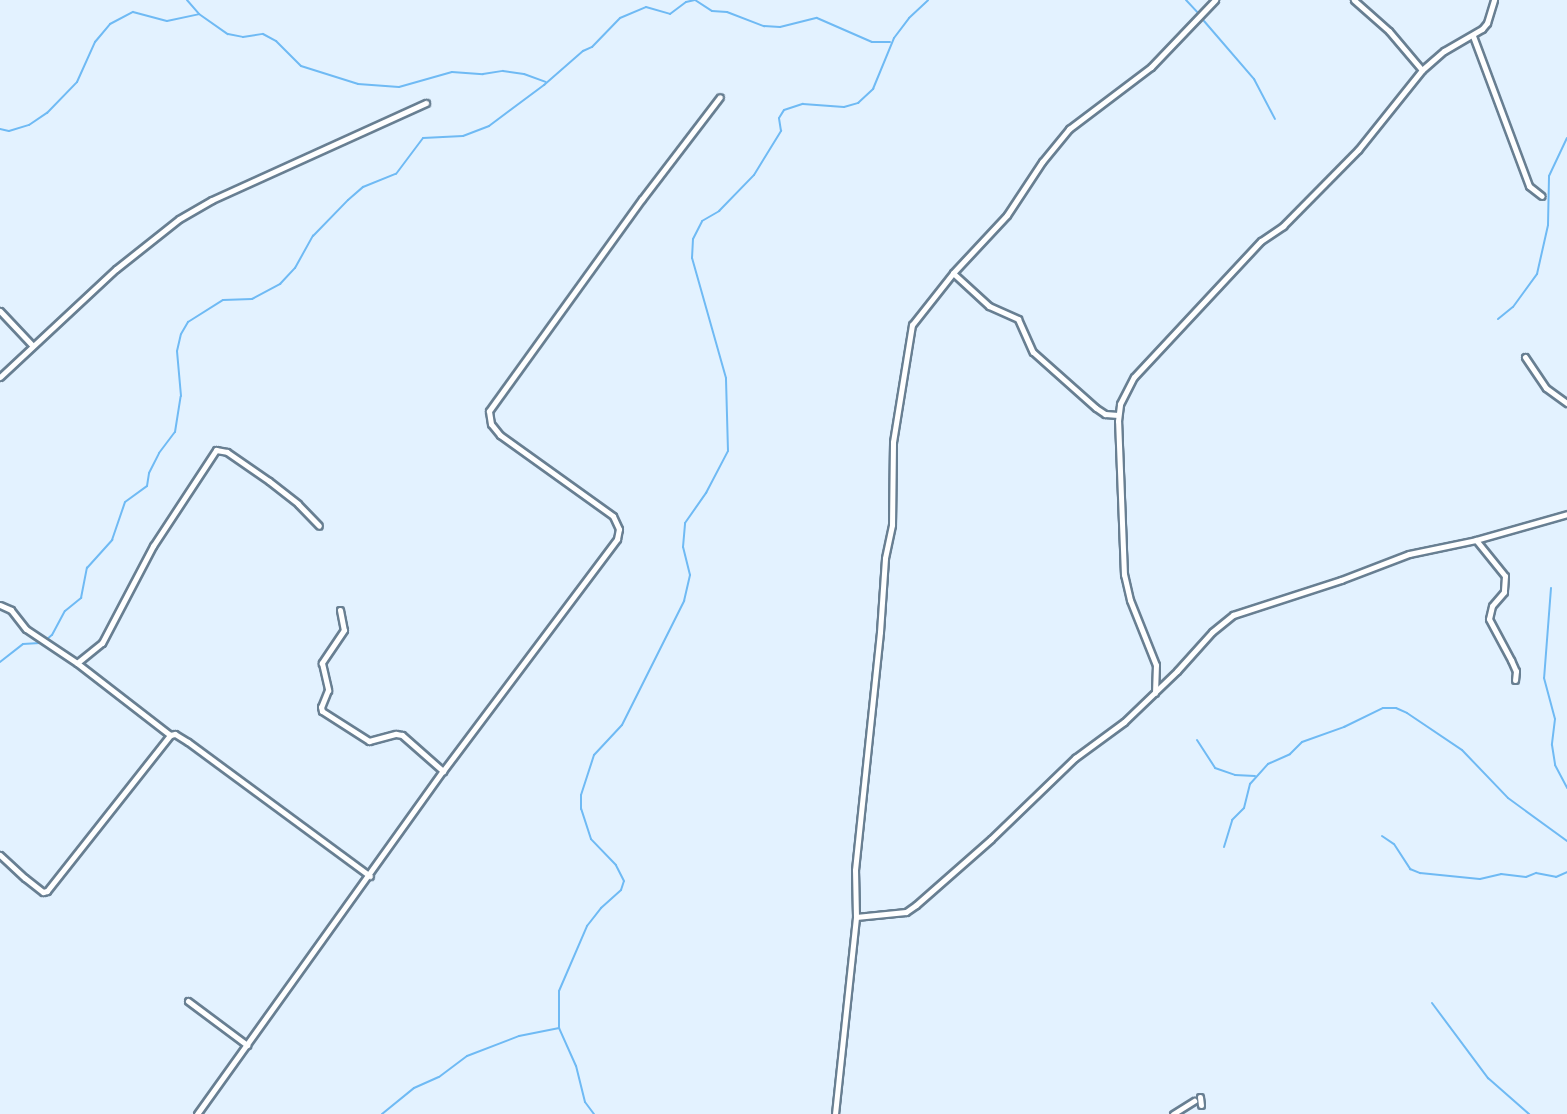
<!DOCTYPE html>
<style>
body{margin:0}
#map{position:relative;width:1567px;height:1114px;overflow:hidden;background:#e3f2ff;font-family:Cabin,sans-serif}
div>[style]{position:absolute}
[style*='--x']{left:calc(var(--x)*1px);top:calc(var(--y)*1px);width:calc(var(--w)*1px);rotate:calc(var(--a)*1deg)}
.stream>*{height:2px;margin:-1px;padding:0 1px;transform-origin:1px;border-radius:1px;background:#6fbaf4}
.roads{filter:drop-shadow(2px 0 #687f92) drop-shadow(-2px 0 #687f92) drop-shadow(0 2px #687f92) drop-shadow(0 -2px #687f92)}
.minor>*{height:5px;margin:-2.5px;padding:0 2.5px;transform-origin:2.5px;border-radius:2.5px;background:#fff}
span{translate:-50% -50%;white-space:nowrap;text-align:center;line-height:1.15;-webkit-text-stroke:6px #fdfdfd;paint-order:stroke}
</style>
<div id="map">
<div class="stream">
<div style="--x:187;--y:0;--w:18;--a:49"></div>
<div style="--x:1186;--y:0;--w:18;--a:47"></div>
<div style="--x:1204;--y:21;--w:77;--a:49.2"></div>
<div style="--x:1254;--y:79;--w:45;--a:62.3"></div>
<div style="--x:0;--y:129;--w:9;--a:13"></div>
<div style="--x:9;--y:131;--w:21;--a:-17"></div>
<div style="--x:29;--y:125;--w:22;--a:-34"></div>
<div style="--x:47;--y:113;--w:43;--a:-45.9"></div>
<div style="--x:77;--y:82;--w:44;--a:-65.8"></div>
<div style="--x:95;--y:42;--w:23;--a:-50"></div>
<div style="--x:110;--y:24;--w:26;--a:-28"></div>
<div style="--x:133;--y:12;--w:35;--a:15"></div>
<div style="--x:167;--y:21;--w:33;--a:-12"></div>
<div style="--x:199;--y:14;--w:35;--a:35"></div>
<div style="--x:228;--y:34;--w:15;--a:11"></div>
<div style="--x:243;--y:37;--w:20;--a:-9"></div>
<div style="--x:263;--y:34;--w:15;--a:28"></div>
<div style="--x:276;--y:41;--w:35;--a:45"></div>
<div style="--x:301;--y:66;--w:60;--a:17.5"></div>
<div style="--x:358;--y:84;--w:41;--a:4.2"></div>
<div style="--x:399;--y:87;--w:55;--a:-15.8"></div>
<div style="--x:452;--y:72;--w:31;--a:4"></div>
<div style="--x:483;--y:74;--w:20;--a:-9"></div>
<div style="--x:503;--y:71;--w:21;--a:8"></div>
<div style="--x:524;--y:74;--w:23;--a:20"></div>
<div style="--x:1498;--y:319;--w:19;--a:-39"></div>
<div style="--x:1513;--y:307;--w:41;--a:-54"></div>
<div style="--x:1537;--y:274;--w:50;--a:-77.3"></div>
<div style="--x:1548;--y:225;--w:49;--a:-88.8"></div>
<div style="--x:1549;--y:176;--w:42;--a:-64.7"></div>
<div style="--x:1551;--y:588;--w:90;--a:94.4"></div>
<div style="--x:1544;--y:678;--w:42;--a:75"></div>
<div style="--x:1555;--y:719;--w:26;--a:97"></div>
<div style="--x:1552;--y:745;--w:20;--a:81"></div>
<div style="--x:1555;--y:765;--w:26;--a:62"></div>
<div style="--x:45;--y:641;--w:9;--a:-41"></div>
<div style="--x:52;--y:635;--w:27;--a:-62"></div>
<div style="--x:65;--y:611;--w:21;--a:-39"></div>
<div style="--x:81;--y:598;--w:31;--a:-79"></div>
<div style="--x:87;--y:568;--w:38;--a:-48"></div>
<div style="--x:112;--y:540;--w:40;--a:-71.1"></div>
<div style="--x:125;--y:502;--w:27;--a:-36"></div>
<div style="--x:147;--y:486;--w:13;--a:-81"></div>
<div style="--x:149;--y:473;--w:22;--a:-63"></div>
<div style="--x:159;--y:453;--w:26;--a:-53"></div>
<div style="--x:175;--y:432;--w:36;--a:-81"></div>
<div style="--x:181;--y:396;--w:45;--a:-95.1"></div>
<div style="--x:177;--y:351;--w:17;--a:-77"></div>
<div style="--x:181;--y:334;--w:14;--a:-60"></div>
<div style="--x:188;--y:322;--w:41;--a:-32.2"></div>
<div style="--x:223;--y:300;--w:29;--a:-2"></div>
<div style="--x:252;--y:299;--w:32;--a:-28"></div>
<div style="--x:280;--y:284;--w:22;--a:-47"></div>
<div style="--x:295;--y:268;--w:37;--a:-61"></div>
<div style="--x:313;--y:236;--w:50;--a:-45.8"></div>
<div style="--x:348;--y:200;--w:20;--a:-41"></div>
<div style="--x:363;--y:187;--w:35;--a:-22"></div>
<div style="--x:396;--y:174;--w:45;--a:-53.1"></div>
<div style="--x:423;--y:138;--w:40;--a:-2.9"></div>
<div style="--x:463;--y:136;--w:28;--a:-21"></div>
<div style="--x:489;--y:126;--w:69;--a:-36.7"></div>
<div style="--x:544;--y:85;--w:52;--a:-41.1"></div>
<div style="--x:583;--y:51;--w:10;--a:-24"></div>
<div style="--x:592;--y:47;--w:40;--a:-46"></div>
<div style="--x:620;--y:18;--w:28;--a:-23"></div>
<div style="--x:646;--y:7;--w:25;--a:16"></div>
<div style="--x:670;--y:14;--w:20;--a:-37"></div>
<div style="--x:686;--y:2;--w:9;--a:-13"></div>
<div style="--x:695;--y:0;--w:20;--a:33"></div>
<div style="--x:712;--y:11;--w:15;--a:4"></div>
<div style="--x:727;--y:12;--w:40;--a:21"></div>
<div style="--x:764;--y:26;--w:16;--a:4"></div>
<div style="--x:780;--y:27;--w:38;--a:-14"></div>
<div style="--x:817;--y:18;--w:60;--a:23.6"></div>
<div style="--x:872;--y:42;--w:18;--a:0"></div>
<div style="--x:0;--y:662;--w:29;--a:-38"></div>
<div style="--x:23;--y:644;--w:17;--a:-3"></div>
<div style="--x:1197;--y:740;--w:33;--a:57"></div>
<div style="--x:1215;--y:768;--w:21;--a:19"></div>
<div style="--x:1235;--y:775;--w:20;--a:3"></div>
<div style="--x:1382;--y:836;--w:14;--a:34"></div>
<div style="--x:1394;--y:844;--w:30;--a:57"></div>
<div style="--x:1410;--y:869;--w:11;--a:22"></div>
<div style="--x:1420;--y:873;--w:60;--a:5.7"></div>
<div style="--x:1480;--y:879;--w:22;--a:-13"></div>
<div style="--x:1501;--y:874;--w:25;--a:7"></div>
<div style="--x:1526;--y:877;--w:11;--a:-22"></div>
<div style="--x:1536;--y:873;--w:20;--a:11"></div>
<div style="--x:1556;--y:877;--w:12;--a:-24"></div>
<div style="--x:1224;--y:847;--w:28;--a:-73"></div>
<div style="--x:1232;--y:820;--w:17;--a:-45"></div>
<div style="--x:1244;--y:808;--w:25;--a:-76"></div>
<div style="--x:1250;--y:784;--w:27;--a:-48"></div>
<div style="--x:1268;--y:764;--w:24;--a:-24"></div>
<div style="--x:1290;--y:754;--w:17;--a:-45"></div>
<div style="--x:1302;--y:742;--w:45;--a:-19.7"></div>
<div style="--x:1344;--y:727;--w:43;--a:-26"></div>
<div style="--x:1383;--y:708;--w:13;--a:0"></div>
<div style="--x:1396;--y:708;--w:12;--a:24"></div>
<div style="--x:1407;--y:713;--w:66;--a:33.9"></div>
<div style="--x:1462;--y:750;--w:66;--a:46.2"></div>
<div style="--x:1508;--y:798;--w:73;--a:36.1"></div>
<div style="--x:1432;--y:1003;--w:94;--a:53.3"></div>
<div style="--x:1488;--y:1078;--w:55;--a:41.3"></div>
<div style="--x:382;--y:1114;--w:41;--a:-39.1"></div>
<div style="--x:414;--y:1088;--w:27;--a:-24"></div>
<div style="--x:439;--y:1077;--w:35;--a:-37"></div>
<div style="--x:467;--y:1056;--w:56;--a:-21"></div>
<div style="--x:519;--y:1036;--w:41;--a:-11.3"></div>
<div style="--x:594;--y:1114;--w:15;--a:-127"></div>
<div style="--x:585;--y:1102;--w:37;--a:-104"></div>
<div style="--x:576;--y:1066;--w:42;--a:-114.1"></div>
<div style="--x:559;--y:1028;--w:37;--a:-90"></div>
<div style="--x:559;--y:991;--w:71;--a:-66.7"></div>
<div style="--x:587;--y:926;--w:23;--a:-52"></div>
<div style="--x:601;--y:908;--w:27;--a:-42"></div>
<div style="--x:621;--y:890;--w:9;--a:-72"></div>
<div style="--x:624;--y:881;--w:18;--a:-117"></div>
<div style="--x:616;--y:865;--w:36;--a:-134"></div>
<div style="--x:591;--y:839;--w:32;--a:-108"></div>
<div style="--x:581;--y:809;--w:14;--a:-90"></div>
<div style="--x:581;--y:795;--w:42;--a:-72"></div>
<div style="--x:594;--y:755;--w:41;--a:-47"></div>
<div style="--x:622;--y:725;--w:139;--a:-63.4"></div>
<div style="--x:684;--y:601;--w:27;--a:-77"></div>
<div style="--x:690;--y:575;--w:29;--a:-104"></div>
<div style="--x:683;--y:547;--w:24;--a:-85"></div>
<div style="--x:685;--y:523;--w:37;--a:-55"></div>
<div style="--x:706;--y:493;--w:47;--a:-62.4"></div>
<div style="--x:728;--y:451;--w:73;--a:-91.6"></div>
<div style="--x:726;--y:378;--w:125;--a:-105.8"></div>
<div style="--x:692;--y:258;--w:19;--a:-87"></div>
<div style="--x:693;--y:239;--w:20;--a:-63"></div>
<div style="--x:702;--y:221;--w:20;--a:-30"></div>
<div style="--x:719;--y:211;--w:50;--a:-45.8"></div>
<div style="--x:754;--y:175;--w:52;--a:-58.5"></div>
<div style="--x:781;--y:131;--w:13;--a:-99"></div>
<div style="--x:779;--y:118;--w:9;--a:-58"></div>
<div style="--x:784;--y:110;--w:20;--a:-18"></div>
<div style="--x:803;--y:104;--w:41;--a:4.2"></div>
<div style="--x:844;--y:107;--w:15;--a:-16"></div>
<div style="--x:858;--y:103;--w:21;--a:-43"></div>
<div style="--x:873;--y:89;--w:55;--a:-67.6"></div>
<div style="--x:894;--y:38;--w:25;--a:-53"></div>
<div style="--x:909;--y:18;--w:26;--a:-43"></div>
</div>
<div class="roads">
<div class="minor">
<div style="--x:1473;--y:36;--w:160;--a:69.5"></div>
<div style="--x:1529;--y:186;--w:16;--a:38"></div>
<div style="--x:1422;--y:70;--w:29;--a:-41"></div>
<div style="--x:1444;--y:51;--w:44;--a:-30.1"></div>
<div style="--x:1482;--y:29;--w:8;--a:-50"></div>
<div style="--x:1487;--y:23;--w:24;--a:-73"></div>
<div style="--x:953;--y:273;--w:49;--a:42.5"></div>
<div style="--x:989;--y:306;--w:32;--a:24"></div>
<div style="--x:1018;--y:319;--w:36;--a:66"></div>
<div style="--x:1033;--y:352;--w:84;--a:41.6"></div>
<div style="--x:1096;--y:408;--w:11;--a:34"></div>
<div style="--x:1105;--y:414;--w:13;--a:4"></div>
<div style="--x:0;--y:311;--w:47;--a:46.7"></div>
<div style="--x:1525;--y:357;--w:37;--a:56"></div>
<div style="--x:1546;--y:388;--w:26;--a:36"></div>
<div style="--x:0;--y:377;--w:158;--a:-43"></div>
<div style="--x:116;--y:269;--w:80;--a:-38.4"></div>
<div style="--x:179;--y:219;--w:38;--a:-30"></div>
<div style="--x:212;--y:200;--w:235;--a:-24.4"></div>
<div style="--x:1476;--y:540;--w:46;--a:51.1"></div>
<div style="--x:1505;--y:576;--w:16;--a:94"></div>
<div style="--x:1504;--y:592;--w:18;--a:131"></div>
<div style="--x:1492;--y:606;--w:13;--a:103"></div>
<div style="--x:1489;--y:619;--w:47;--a:61.8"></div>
<div style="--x:1511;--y:660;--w:12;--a:66"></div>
<div style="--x:1516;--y:671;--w:9;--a:96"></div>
<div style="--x:0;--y:605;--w:12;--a:24"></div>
<div style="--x:11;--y:610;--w:24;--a:52"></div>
<div style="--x:26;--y:629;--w:61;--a:33.7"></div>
<div style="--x:77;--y:663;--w:118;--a:37.7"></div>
<div style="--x:170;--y:735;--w:5;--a:-11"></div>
<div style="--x:175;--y:734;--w:15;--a:32"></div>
<div style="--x:188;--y:742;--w:226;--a:36.4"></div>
<div style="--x:340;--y:610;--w:20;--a:79"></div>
<div style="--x:344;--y:630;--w:40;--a:124"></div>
<div style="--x:322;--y:663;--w:28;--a:77"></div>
<div style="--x:328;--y:690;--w:18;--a:112"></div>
<div style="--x:321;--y:707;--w:4;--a:76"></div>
<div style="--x:322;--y:711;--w:56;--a:32.6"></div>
<div style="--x:369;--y:741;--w:28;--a:-15"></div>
<div style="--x:396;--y:734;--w:6;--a:9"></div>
<div style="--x:402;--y:735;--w:55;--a:41.3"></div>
<div style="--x:77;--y:663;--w:32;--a:-39"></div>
<div style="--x:102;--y:643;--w:110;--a:-62.3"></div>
<div style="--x:153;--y:546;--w:115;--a:-56.7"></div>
<div style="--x:216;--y:450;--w:11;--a:10"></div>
<div style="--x:227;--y:452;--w:51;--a:34.6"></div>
<div style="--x:269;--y:481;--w:37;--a:38"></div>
<div style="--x:298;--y:504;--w:30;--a:46"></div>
<div style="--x:1155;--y:693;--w:28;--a:-88"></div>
<div style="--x:1156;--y:665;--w:70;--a:-111.8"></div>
<div style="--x:1130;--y:600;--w:26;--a:-103"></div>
<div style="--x:1124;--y:575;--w:154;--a:-92.2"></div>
<div style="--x:1118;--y:421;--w:17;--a:-83"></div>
<div style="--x:1120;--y:404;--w:30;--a:-63"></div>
<div style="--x:1134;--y:377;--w:186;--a:-47"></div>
<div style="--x:1261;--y:241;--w:27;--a:-34"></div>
<div style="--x:1283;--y:226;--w:107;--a:-45.4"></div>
<div style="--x:1358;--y:150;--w:102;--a:-51.3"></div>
<div style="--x:1422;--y:70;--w:51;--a:-130.2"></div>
<div style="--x:1389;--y:31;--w:47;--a:-138.5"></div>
<div style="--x:0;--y:855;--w:34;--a:43"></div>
<div style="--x:25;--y:878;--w:23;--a:38"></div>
<div style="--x:43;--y:892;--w:4;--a:-14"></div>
<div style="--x:47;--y:891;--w:199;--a:-51.7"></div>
<div style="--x:856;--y:917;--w:50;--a:-5.7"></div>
<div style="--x:906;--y:912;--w:12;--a:-35"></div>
<div style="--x:916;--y:905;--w:100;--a:-41.3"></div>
<div style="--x:991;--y:839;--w:117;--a:-44"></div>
<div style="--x:1075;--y:758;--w:61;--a:-36.3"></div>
<div style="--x:1124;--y:722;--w:74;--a:-43.9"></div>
<div style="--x:1177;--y:671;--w:52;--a:-48.1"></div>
<div style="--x:1212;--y:632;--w:27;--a:-39"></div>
<div style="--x:1233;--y:615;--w:114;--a:-18"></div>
<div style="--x:1341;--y:580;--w:73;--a:-20.9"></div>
<div style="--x:1409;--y:554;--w:68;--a:-11.8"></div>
<div style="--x:1476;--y:540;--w:95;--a:-15.9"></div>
<div style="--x:188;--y:1001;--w:74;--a:36.7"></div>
<div style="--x:1200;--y:1097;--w:8;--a:83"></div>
<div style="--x:197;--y:1114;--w:422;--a:-54.4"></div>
<div style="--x:443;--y:771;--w:290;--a:-53.1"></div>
<div style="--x:617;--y:539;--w:10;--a:-79"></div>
<div style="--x:619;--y:529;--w:14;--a:-115"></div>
<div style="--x:613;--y:516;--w:139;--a:-144.4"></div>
<div style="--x:500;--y:435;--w:14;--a:-129"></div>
<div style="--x:491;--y:424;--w:13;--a:-99"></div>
<div style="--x:489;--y:411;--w:261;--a:-54.2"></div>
<div style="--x:642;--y:199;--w:128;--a:-52.6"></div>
<div style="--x:835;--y:1114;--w:198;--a:-83.9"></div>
<div style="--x:856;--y:917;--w:47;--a:-91.2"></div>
<div style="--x:855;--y:870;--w:239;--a:-84"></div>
<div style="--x:880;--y:632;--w:74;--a:-86.1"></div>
<div style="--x:885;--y:558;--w:34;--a:-78"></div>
<div style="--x:892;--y:525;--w:83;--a:-89.3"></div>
<div style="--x:893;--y:442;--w:119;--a:-80.8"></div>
<div style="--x:912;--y:325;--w:66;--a:-51.7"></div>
<div style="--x:953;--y:273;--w:79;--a:-47"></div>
<div style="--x:1007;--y:215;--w:64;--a:-56.6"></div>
<div style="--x:1042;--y:162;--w:43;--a:-50.7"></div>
<div style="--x:1069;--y:129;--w:103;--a:-37.1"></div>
<div style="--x:1151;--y:67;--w:93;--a:-46.3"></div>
<div style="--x:1173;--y:1114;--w:25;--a:-32"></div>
</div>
</div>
</div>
